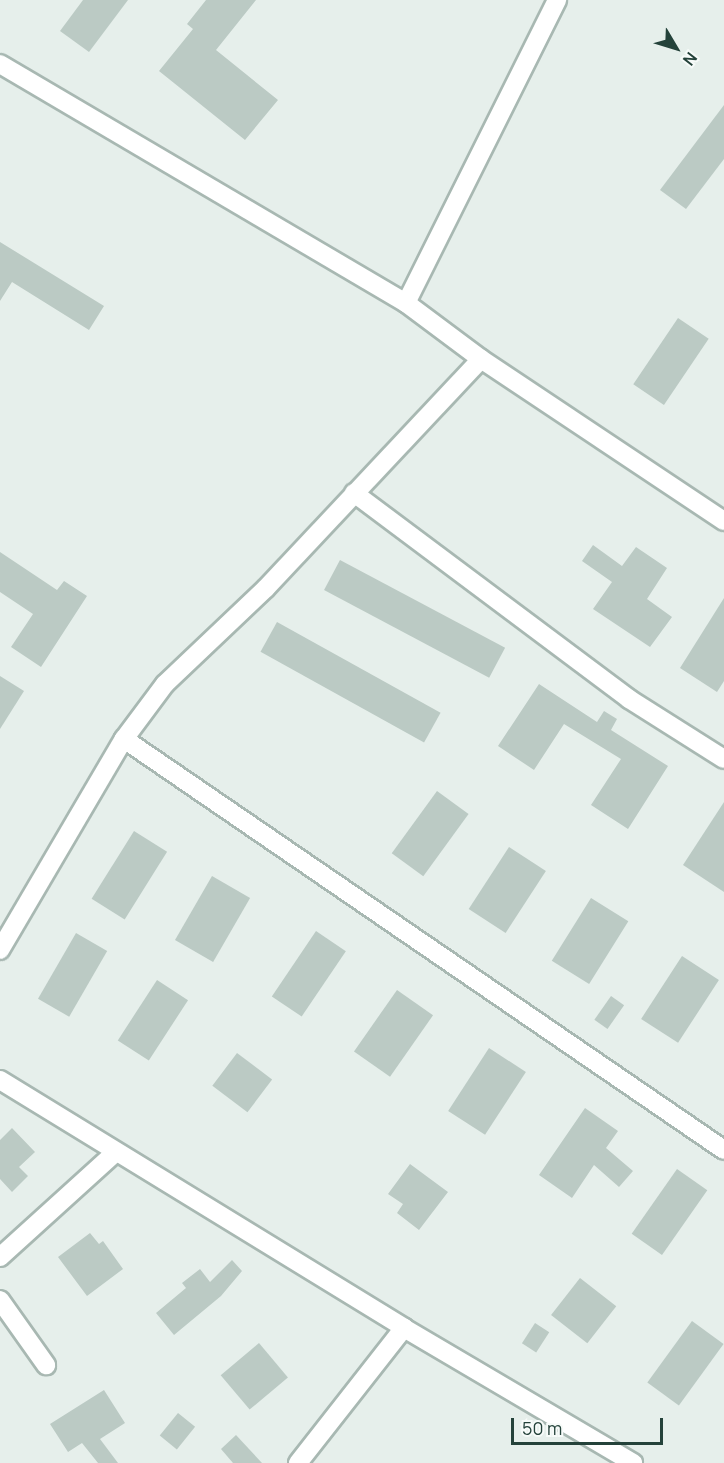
<!DOCTYPE html>
<style>
body{margin:0}
#map{position:relative;width:724px;height:1463px;overflow:hidden;background:#e6efeb;font-family:Manrope,sans-serif}
div>[style]{position:absolute}
[style*='--x']{left:calc(var(--x)*1px);top:calc(var(--y)*1px);width:calc(var(--w)*1px);rotate:calc(var(--a)*1deg)}
.building>*{inset:0;background:#bbcac4;transform-origin:0 0}
.roads{filter:drop-shadow(2px 0 #a8b8b2) drop-shadow(-2px 0 #a8b8b2) drop-shadow(0 2px #a8b8b2) drop-shadow(0 -2px #a8b8b2)}
.minor>*{height:18px;margin:-9px;padding:0 9px;transform-origin:9px;border-radius:9px;background:#fff}
span{translate:-50% -50%;white-space:nowrap;text-align:center;line-height:1.15;-webkit-text-stroke:4.5px #f7fbf9;paint-order:stroke}
.north{position:absolute;left:646px;top:18px;width:60px;height:60px;-webkit-text-stroke:4px #f7fbf9;paint-order:stroke;rotate:128deg;font-size:16px;font-weight:700;line-height:24px;text-align:center;color:#24423a}
.north::after{content:'';display:block;margin:auto;width:21px;height:27px;background:#24423a;clip-path:polygon(50% 0,100% 100%,50% 72%,0 100%)}
.scale{position:absolute;left:511px;top:1418px;width:152px;height:27px;box-sizing:border-box;border:3px solid #24423a;border-top:0;padding-left:8px;font-size:18px;line-height:21px;white-space:nowrap;color:#24423a;-webkit-text-stroke:4px #f7fbf9;paint-order:stroke}
</style>
<div id="map">
<div class="building">
<div style="clip-path:polygon(83px 0,128px 0,89px 52px,60px 31px)"></div>
<div style="clip-path:polygon(206px 0,256px 0,216px 50px,278px 100px,245px 140px,159px 71px,193px 29px,187px 24px)"></div>
<div style="clip-path:polygon(724px 105px,724px 159px,686px 209px,660px 190px)"></div>
<div style="clip-path:polygon(0 242px,104px 306px,89px 330px,12px 282px,0 301px)"></div>
<div style="left:678px;top:318px;width:37px;height:80px;rotate:34deg"></div>
<div style="clip-path:polygon(593px 545px,622px 566px,636px 547px,667px 568px,647px 599px,672px 617px,650px 647px,593px 609px,612px 582px,582px 561px)"></div>
<div style="clip-path:polygon(0 552px,57px 590px,64px 581px,87px 596px,41px 667px,11px 647px,33px 614px,0 592px)"></div>
<div style="left:340px;top:560px;width:187px;height:34px;rotate:28deg"></div>
<div style="clip-path:polygon(724px 598px,724px 681px,717px 692px,680px 668px)"></div>
<div style="left:277px;top:622px;width:187px;height:34px;rotate:29deg"></div>
<div style="clip-path:polygon(0 676px,24px 691px,0 729px)"></div>
<div style="clip-path:polygon(539px 684px,597px 722px,604px 711px,617px 719px,611px 730px,668px 766px,628px 829px,591px 805px,621px 759px,564px 724px,534px 770px,498px 746px)"></div>
<div style="left:437px;top:791px;width:39px;height:77px;rotate:36deg"></div>
<div style="clip-path:polygon(724px 802px,724px 892px,683px 865px)"></div>
<div style="left:134px;top:831px;width:39px;height:80px;rotate:32deg"></div>
<div style="left:509px;top:847px;width:44px;height:74px;rotate:33deg"></div>
<div style="left:212px;top:876px;width:44px;height:74px;rotate:30deg"></div>
<div style="left:591px;top:898px;width:44px;height:74px;rotate:32deg"></div>
<div style="left:316px;top:931px;width:36px;height:79px;rotate:34deg"></div>
<div style="left:76px;top:933px;width:36px;height:76px;rotate:30deg"></div>
<div style="left:682px;top:956px;width:44px;height:75px;rotate:33deg"></div>
<div style="left:157px;top:980px;width:37px;height:72px;rotate:33deg"></div>
<div style="left:397px;top:990px;width:44px;height:75px;rotate:35deg"></div>
<div style="left:611px;top:996px;width:16px;height:29px;rotate:35deg"></div>
<div style="left:489px;top:1048px;width:44px;height:75px;rotate:33deg"></div>
<div style="left:237px;top:1053px;width:44px;height:41px;rotate:37deg"></div>
<div style="clip-path:polygon(585px 1108px,618px 1131px,606px 1148px,633px 1171px,619px 1187px,594px 1165px,572px 1198px,539px 1175px)"></div>
<div style="clip-path:polygon(12px 1128px,35px 1152px,19px 1167px,28px 1176px,12px 1192px,0 1179px,0 1140px)"></div>
<div style="clip-path:polygon(410px 1164px,448px 1192px,419px 1230px,397px 1213px,403px 1204px,388px 1194px)"></div>
<div style="left:677px;top:1169px;width:37px;height:79px;rotate:35deg"></div>
<div style="clip-path:polygon(90px 1233px,99px 1244px,103px 1241px,123px 1269px,87px 1296px,58px 1257px)"></div>
<div style="clip-path:polygon(232px 1260px,242px 1271px,221px 1296px,174px 1335px,156px 1313px,186px 1288px,182px 1283px,200px 1269px,210px 1282px)"></div>
<div style="left:580px;top:1278px;width:46px;height:47px;rotate:38deg"></div>
<div style="left:692px;top:1321px;width:39px;height:76px;rotate:36deg"></div>
<div style="left:535px;top:1323px;width:17px;height:24px;rotate:33deg"></div>
<div style="left:259px;top:1343px;width:45px;height:50px;rotate:50deg"></div>
<div style="clip-path:polygon(104px 1390px,125px 1423px,100px 1439px,118px 1463px,98px 1463px,82px 1443px,68px 1452px,50px 1424px)"></div>
<div style="left:178px;top:1413px;width:22px;height:29px;rotate:39deg"></div>
<div style="clip-path:polygon(236px 1435px,262px 1463px,233px 1463px,221px 1449px)"></div>
</div>
<div class="roads">
<div class="minor">
<div style="--x:0;--y:64;--w:471;--a:30.5"></div>
<div style="--x:406;--y:303;--w:94;--a:36.7"></div>
<div style="--x:481;--y:359;--w:292;--a:33.7"></div>
<div style="--x:406;--y:303;--w:339;--a:-63.5"></div>
<div style="--x:354;--y:493;--w:344;--a:36.8"></div>
<div style="--x:629;--y:699;--w:112;--a:32.3"></div>
<div style="--x:124;--y:739;--w:727;--a:34.41"></div>
<div style="--x:0;--y:950;--w:245;--a:-59.6"></div>
<div style="--x:124;--y:739;--w:69;--a:-53.3"></div>
<div style="--x:165;--y:684;--w:139;--a:-43.5"></div>
<div style="--x:266;--y:588;--w:314;--a:-46.8"></div>
<div style="--x:0;--y:1080;--w:474;--a:31.5"></div>
<div style="--x:404;--y:1328;--w:266;--a:30.5"></div>
<div style="--x:0;--y:1257;--w:156;--a:-42.2"></div>
<div style="--x:0;--y:1300;--w:80;--a:54.7"></div>
<div style="--x:298;--y:1463;--w:172;--a:-51.9"></div>
</div>
</div>
<div class="north">N</div>
<div class="scale">50 m</div>
</div>
